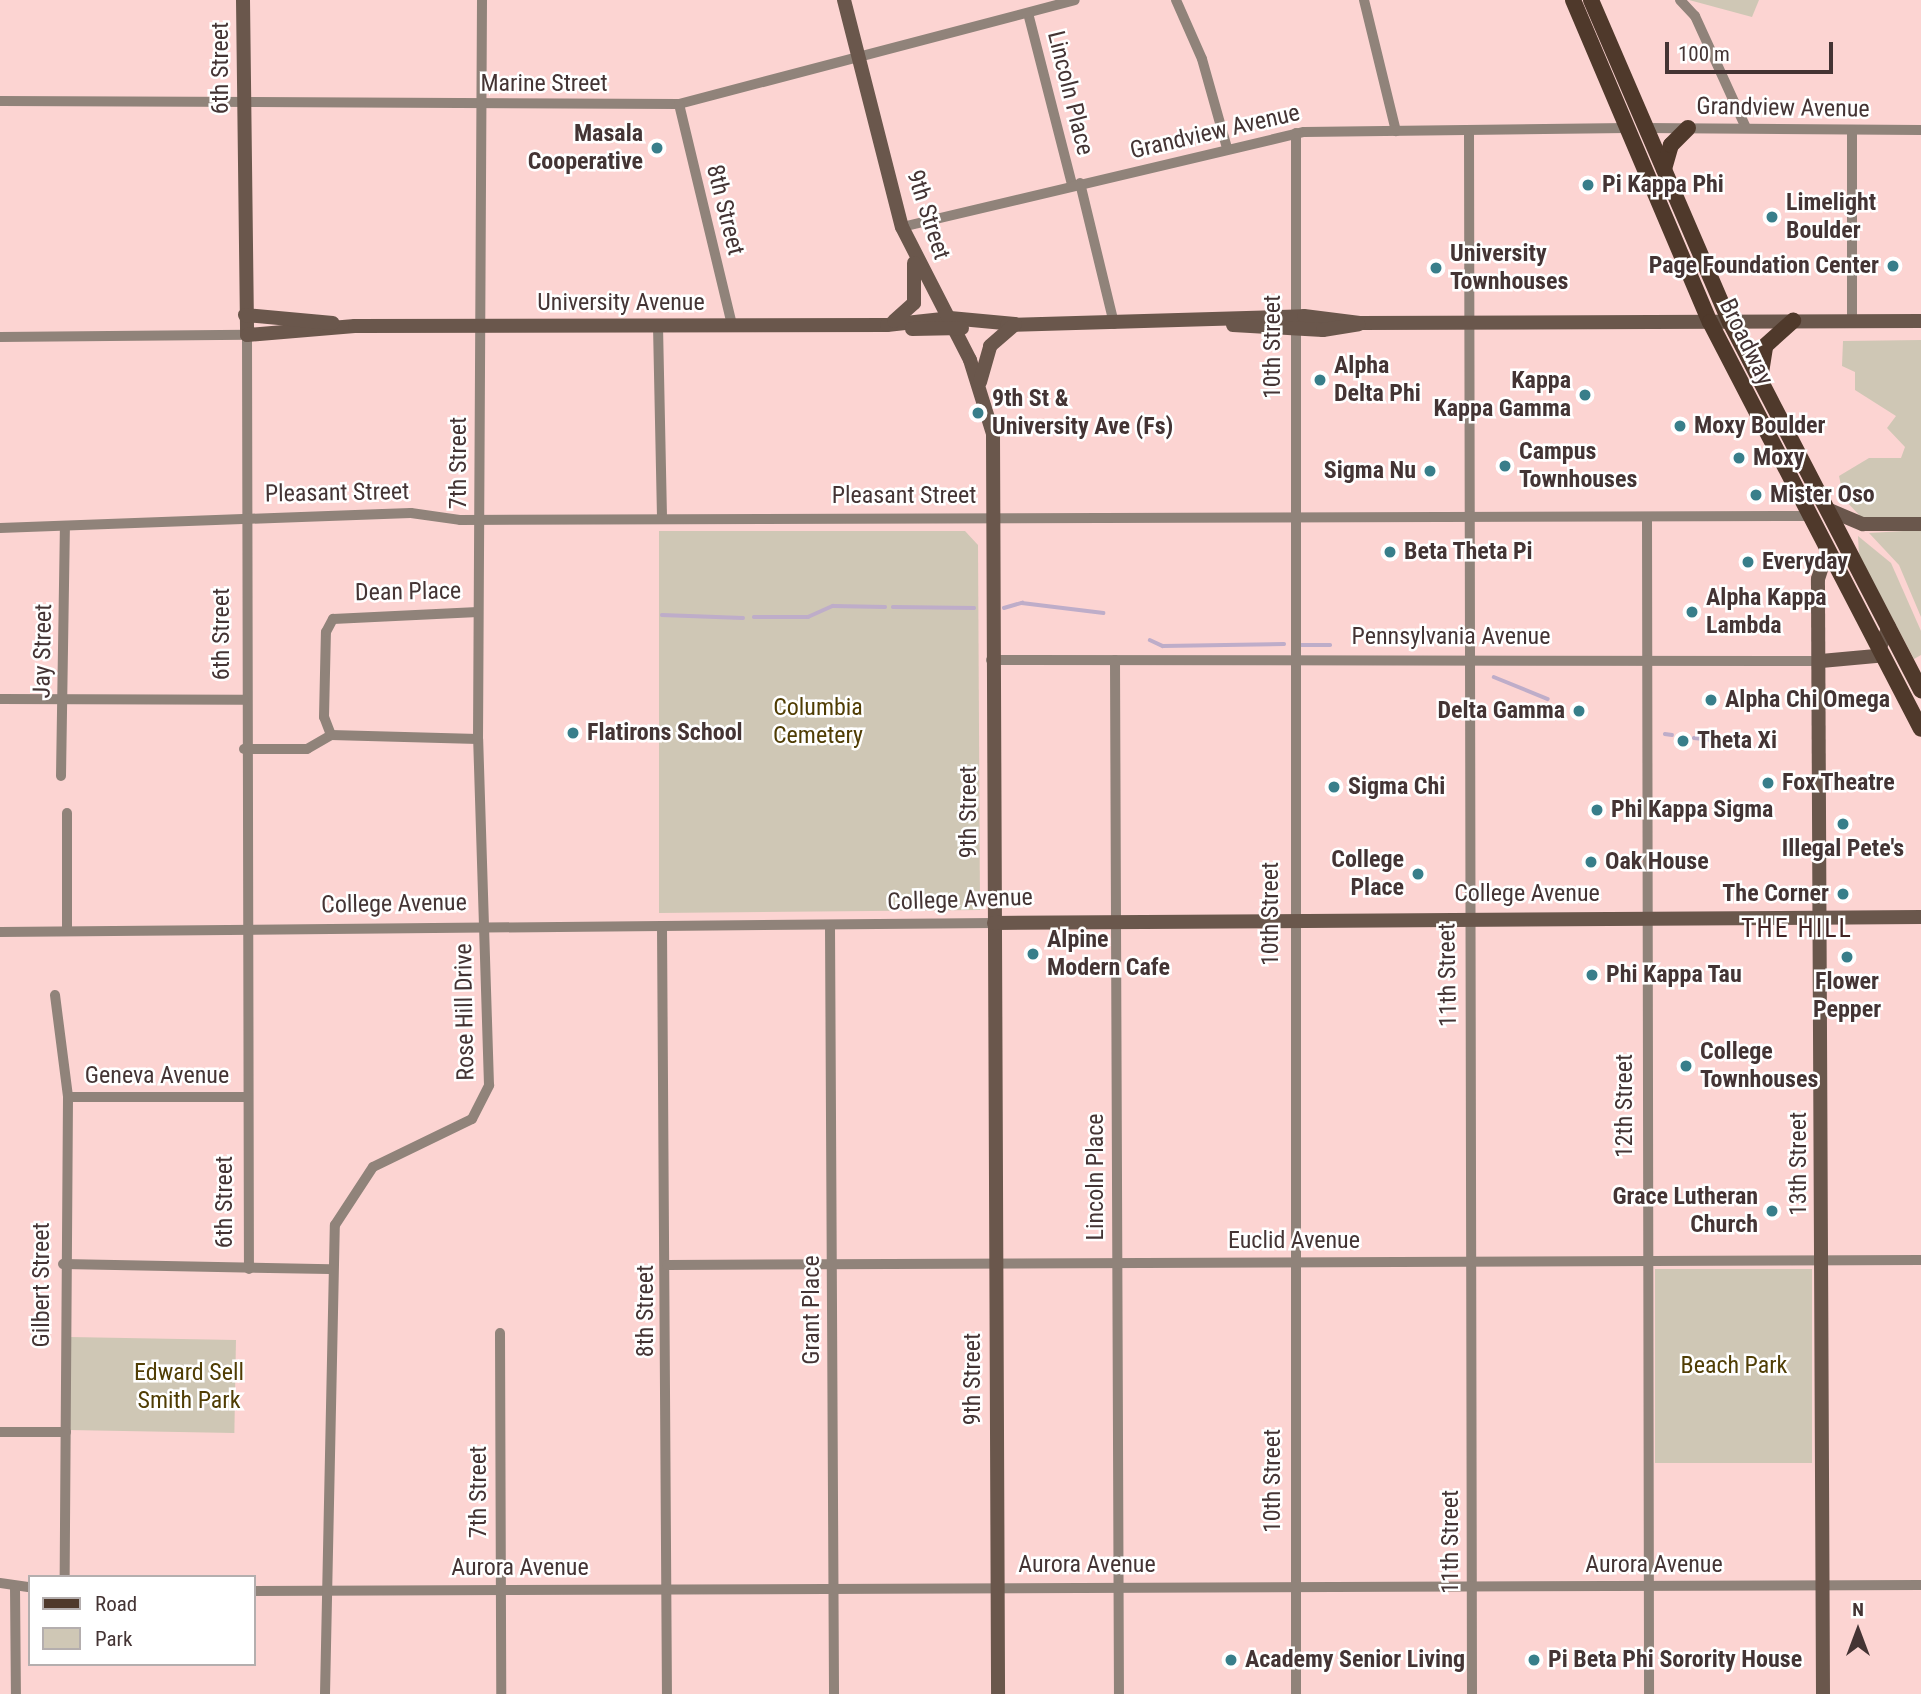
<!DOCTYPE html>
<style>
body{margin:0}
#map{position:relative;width:1921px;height:1694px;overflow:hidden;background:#fcd4d2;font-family:"Roboto Condensed",sans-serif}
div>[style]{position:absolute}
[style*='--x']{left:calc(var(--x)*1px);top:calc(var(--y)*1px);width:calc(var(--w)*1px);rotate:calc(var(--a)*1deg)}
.green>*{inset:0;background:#cfc7b5;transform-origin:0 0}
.stream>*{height:3.5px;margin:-1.75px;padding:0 1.75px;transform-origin:1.75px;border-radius:1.75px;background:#beadc9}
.street>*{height:10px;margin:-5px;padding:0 5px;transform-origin:5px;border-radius:5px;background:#90837a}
.secondary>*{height:14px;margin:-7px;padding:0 7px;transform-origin:7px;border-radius:7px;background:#6a574c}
.primary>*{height:16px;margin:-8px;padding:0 8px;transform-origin:8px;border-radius:8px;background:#4f392b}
.dots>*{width:19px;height:19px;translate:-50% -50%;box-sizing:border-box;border:4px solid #fff;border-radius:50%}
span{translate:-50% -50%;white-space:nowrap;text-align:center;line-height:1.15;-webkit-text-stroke:5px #fff;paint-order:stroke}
.street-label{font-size:24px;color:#443434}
.poi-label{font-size:24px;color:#443434;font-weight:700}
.right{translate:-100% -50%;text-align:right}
.left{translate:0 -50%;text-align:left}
.park-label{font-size:24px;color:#503d04}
.neighbourhood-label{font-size:26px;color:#432525;letter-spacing:2px}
.legend{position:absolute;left:28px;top:1575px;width:228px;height:91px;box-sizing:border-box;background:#fff;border:2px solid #b4aeae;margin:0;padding:9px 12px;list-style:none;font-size:21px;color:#443434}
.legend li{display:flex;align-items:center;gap:14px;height:35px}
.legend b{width:35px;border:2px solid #b4aeae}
.north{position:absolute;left:1823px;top:1596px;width:70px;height:70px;-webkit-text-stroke:5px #fff;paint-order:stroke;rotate:0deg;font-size:19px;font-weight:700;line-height:28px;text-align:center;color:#443434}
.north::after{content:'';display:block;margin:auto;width:24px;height:32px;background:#443434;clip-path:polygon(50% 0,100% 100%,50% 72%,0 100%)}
.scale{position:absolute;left:1665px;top:42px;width:168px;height:32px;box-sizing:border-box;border:4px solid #443434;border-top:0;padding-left:9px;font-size:21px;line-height:24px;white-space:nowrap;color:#443434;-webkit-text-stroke:5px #fff;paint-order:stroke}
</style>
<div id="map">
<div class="green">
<div style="clip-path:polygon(1689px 0,1759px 0,1752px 17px)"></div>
<div style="clip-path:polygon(1921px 340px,1921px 518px,1862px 518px,1844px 499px,1839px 476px,1869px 458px,1901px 458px,1905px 447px,1887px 428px,1896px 416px,1855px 390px,1855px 372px,1842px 366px,1843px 341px)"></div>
<div style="clip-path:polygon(1921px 530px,1921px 617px,1899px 565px,1869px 533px)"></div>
<div style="clip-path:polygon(659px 531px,965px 531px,978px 545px,980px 910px,659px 913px)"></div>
<div style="clip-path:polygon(1858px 536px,1891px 563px,1921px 631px,1921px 655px,1914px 659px,1859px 555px)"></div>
<div style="left:1655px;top:1269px;width:157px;height:194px"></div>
<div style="left:70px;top:1337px;width:166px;height:93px;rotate:1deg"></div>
</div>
<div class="stream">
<div style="--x:893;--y:607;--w:81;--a:0.7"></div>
<div style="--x:1004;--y:608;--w:19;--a:-16"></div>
<div style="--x:1022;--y:603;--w:82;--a:7"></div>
<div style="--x:662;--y:615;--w:81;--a:2.1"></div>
<div style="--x:754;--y:617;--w:54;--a:0"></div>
<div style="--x:808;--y:617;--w:27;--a:-24"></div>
<div style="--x:833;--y:606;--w:52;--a:1.1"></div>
<div style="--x:1150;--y:640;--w:14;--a:25"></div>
<div style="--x:1163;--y:646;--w:121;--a:-0.9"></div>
<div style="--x:1300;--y:645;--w:30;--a:0"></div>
<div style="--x:1494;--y:677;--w:58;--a:22.2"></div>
<div style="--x:1665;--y:734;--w:7;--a:8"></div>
<div style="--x:1694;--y:738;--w:31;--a:6"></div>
</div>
<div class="street">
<div style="--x:1176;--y:0;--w:64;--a:66.2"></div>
<div style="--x:1202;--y:59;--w:92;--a:74.3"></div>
<div style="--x:1364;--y:0;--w:135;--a:76.3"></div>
<div style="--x:1680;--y:0;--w:22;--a:47"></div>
<div style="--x:1695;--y:16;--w:123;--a:65.5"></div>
<div style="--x:1028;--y:13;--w:177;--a:75.6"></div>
<div style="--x:0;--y:101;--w:679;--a:0.25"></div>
<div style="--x:679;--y:104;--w:409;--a:-14.7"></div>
<div style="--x:679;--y:104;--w:227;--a:76.5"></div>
<div style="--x:1645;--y:128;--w:276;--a:0.4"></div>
<div style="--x:1469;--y:130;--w:1564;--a:89.89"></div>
<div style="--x:1852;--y:130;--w:191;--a:90"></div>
<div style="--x:1080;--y:183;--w:145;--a:76.4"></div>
<div style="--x:902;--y:227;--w:413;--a:-13.3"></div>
<div style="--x:1304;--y:132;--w:323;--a:-0.7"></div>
<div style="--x:658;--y:326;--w:193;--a:88.8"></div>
<div style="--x:0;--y:337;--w:247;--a:-0.5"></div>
<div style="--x:247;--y:335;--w:934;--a:89.88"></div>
<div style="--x:1647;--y:517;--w:1177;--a:89.9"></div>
<div style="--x:0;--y:528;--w:411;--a:-2.1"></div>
<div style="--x:411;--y:513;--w:49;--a:8.1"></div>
<div style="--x:460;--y:520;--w:1349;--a:-0.17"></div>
<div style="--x:991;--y:660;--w:830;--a:0.07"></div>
<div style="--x:1115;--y:660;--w:1034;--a:89.78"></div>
<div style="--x:0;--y:699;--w:244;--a:0.2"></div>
<div style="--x:331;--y:735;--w:19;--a:-111"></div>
<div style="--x:324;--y:717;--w:85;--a:-88.7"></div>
<div style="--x:326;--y:632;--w:15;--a:-62"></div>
<div style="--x:333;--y:619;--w:145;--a:-2.8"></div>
<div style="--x:244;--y:749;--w:63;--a:0"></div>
<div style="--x:307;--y:749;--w:28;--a:-30"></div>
<div style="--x:331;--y:735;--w:147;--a:1.6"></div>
<div style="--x:61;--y:776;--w:249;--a:-89.1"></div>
<div style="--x:67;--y:813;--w:118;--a:90"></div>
<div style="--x:830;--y:926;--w:768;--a:89.7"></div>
<div style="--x:662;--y:927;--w:767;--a:89.63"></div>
<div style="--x:0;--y:932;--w:994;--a:-0.52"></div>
<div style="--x:55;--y:995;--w:103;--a:82.7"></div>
<div style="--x:68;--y:1097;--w:480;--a:90.4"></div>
<div style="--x:68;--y:1097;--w:179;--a:0"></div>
<div style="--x:63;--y:1264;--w:267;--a:1.1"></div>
<div style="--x:667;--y:1265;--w:1254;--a:-0.23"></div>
<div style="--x:500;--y:1333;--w:361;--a:89.8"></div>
<div style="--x:0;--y:1432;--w:66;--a:0"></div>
<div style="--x:0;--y:1583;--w:30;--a:8"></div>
<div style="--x:15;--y:1587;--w:107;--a:89.5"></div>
<div style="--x:254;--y:1591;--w:1667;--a:-0.21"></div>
<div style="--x:325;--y:1694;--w:469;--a:-88.8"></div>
<div style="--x:335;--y:1225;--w:69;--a:-56.8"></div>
<div style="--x:373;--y:1167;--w:110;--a:-25.9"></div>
<div style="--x:472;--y:1119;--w:38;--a:-63"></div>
<div style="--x:489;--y:1085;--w:346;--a:-91.8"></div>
<div style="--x:478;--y:739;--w:739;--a:-89.69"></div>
<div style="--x:1296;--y:1694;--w:1561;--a:-90"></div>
</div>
<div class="secondary">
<div style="--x:243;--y:0;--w:335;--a:89.3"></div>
<div style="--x:247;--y:335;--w:108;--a:-4.8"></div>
<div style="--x:355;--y:326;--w:532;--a:-0.11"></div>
<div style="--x:887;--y:325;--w:63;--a:-6.3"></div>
<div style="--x:950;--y:318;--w:65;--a:5.3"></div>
<div style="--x:844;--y:0;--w:234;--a:75.7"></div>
<div style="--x:902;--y:227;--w:149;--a:62.9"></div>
<div style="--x:970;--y:360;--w:77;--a:72.7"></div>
<div style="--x:993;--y:434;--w:1260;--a:89.77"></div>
<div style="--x:245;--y:315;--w:88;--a:5.2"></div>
<div style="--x:894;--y:321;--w:27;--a:-42"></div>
<div style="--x:914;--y:303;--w:40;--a:-90"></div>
<div style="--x:1007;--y:325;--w:297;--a:-1.7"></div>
<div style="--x:1304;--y:316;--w:56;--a:7.1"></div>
<div style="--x:1360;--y:323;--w:561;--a:-0.2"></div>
<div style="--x:1233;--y:325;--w:90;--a:3.2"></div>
<div style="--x:1323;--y:330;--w:36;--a:-9"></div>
<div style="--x:912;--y:329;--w:50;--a:-1.1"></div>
<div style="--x:980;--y:382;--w:37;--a:-74"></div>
<div style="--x:990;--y:346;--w:33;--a:-41"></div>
<div style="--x:1827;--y:509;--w:39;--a:23"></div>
<div style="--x:1863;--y:524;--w:58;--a:0"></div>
<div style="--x:1821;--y:661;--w:55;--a:-5.2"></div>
<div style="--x:1876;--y:656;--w:32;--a:-66"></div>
<div style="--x:994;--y:923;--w:927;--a:-0.37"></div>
<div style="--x:1823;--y:1694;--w:1115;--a:-90.26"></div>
<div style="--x:1818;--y:579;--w:29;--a:-72"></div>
</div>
<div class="primary">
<div style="--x:1573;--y:0;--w:350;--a:67"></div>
<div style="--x:1710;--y:322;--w:458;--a:62.6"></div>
<div style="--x:1591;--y:0;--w:351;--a:66.7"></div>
<div style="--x:1730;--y:322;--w:415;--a:62.6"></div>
<div style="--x:1664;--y:169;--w:25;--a:-74"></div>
<div style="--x:1671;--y:145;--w:24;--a:-45"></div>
<div style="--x:1760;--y:379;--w:33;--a:-81"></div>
<div style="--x:1765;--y:346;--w:38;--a:-42"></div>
</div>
<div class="dots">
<div style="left:657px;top:148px;background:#387e8a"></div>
<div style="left:1588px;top:185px;background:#387e8a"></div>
<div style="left:1772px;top:217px;background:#387e8a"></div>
<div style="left:1893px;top:266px;background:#387e8a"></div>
<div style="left:1436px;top:268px;background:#387e8a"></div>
<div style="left:1320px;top:380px;background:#387e8a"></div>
<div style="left:1585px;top:395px;background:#387e8a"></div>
<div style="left:978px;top:413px;background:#387e8a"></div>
<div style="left:1680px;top:426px;background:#387e8a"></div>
<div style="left:1739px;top:458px;background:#387e8a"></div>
<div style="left:1505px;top:466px;background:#387e8a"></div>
<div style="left:1430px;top:471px;background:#387e8a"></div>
<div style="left:1756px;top:495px;background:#387e8a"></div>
<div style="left:1390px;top:552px;background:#387e8a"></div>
<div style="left:1748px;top:562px;background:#387e8a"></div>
<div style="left:1692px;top:612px;background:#387e8a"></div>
<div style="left:1711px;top:700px;background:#387e8a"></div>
<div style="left:1579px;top:711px;background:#387e8a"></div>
<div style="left:573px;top:733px;background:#387e8a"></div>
<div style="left:1683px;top:741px;background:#387e8a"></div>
<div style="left:1768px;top:783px;background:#387e8a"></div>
<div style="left:1334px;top:787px;background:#387e8a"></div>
<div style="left:1597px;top:810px;background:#387e8a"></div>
<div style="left:1843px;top:824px;background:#387e8a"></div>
<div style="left:1591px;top:862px;background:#387e8a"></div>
<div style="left:1418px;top:874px;background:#387e8a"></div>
<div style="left:1843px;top:894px;background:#387e8a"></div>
<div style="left:1033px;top:954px;background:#387e8a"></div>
<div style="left:1847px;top:957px;background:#387e8a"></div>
<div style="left:1592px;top:975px;background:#387e8a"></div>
<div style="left:1686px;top:1066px;background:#387e8a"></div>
<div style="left:1772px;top:1211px;background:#387e8a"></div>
<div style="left:1231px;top:1660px;background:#387e8a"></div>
<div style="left:1534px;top:1660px;background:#387e8a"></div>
</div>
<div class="street-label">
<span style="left:221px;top:68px;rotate:-90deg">6th Street</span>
<span style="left:544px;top:84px">Marine Street</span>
<span style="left:1070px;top:93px;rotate:76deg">Lincoln Place</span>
<span style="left:1783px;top:108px;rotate:1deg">Grandview Avenue</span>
<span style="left:1215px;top:132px;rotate:-13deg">Grandview Avenue</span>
<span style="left:725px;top:210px;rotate:76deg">8th Street</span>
<span style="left:928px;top:215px;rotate:72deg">9th Street</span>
<span style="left:621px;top:303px">University Avenue</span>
<span style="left:1746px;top:342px;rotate:64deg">Broadway</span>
<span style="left:1273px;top:347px;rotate:-90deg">10th Street</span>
<span style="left:459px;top:463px;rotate:-90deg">7th Street</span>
<span style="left:337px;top:493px;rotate:-1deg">Pleasant Street</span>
<span style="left:904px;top:496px">Pleasant Street</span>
<span style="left:408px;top:592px;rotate:-1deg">Dean Place</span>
<span style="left:222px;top:634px;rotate:-90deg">6th Street</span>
<span style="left:1451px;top:637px">Pennsylvania Avenue</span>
<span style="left:43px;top:651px;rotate:-89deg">Jay Street</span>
<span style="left:969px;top:812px;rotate:-90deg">9th Street</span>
<span style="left:1527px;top:894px">College Avenue</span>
<span style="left:960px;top:900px;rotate:-2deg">College Avenue</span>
<span style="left:394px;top:904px;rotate:-1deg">College Avenue</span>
<span style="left:1271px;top:914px;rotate:-90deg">10th Street</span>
<span style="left:1448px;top:975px;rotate:-91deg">11th Street</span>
<span style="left:465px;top:1012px;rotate:-91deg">Rose Hill Drive</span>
<span style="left:157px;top:1076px">Geneva Avenue</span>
<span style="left:1625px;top:1106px;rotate:-90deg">12th Street</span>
<span style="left:1799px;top:1164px;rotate:-90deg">13th Street</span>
<span style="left:1096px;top:1177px;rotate:-90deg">Lincoln Place</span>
<span style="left:225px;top:1202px;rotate:-90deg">6th Street</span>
<span style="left:1294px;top:1241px">Euclid Avenue</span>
<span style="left:42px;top:1285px;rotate:-90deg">Gilbert Street</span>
<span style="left:812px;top:1310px;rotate:-90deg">Grant Place</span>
<span style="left:646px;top:1311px;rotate:-90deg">8th Street</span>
<span style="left:973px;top:1379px;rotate:-90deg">9th Street</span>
<span style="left:1273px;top:1481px;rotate:-90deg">10th Street</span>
<span style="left:479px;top:1492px;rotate:-90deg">7th Street</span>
<span style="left:1451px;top:1542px;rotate:-90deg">11th Street</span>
<span style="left:1087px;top:1565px">Aurora Avenue</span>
<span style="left:1654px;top:1565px">Aurora Avenue</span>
<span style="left:520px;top:1568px">Aurora Avenue</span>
</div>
<div class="poi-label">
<span class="right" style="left:643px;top:148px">Masala<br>Cooperative</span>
<span class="left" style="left:1602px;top:185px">Pi Kappa Phi</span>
<span class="left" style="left:1786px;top:217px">Limelight<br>Boulder</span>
<span class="left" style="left:1450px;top:268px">University<br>Townhouses</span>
<span class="right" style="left:1879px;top:266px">Page Foundation Center</span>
<span class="left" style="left:1334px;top:380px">Alpha<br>Delta Phi</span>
<span class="right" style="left:1571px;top:395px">Kappa<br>Kappa Gamma</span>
<span class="left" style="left:992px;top:413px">9th St &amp;<br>University Ave (Fs)</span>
<span class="left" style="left:1694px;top:426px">Moxy Boulder</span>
<span class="left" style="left:1519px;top:466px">Campus<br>Townhouses</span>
<span class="left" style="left:1753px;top:458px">Moxy</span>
<span class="right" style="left:1416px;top:471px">Sigma Nu</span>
<span class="left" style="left:1770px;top:495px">Mister Oso</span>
<span class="left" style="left:1404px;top:552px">Beta Theta Pi</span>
<span class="left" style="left:1762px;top:562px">Everyday</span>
<span class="left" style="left:1706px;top:612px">Alpha Kappa<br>Lambda</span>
<span class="left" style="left:1725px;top:700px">Alpha Chi Omega</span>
<span class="right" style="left:1565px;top:711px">Delta Gamma</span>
<span class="left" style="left:587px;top:733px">Flatirons School</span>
<span class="left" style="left:1697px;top:741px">Theta Xi</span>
<span class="left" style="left:1782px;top:783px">Fox Theatre</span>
<span class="left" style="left:1348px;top:787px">Sigma Chi</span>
<span class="left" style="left:1611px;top:810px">Phi Kappa Sigma</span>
<span style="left:1843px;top:849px">Illegal Pete's</span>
<span class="right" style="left:1404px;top:874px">College<br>Place</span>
<span class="left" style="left:1605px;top:862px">Oak House</span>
<span class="right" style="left:1829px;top:894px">The Corner</span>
<span class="left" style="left:1047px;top:954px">Alpine<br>Modern Cafe</span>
<span class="left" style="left:1606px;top:975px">Phi Kappa Tau</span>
<span style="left:1847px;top:996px">Flower<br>Pepper</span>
<span class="left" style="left:1700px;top:1066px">College<br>Townhouses</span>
<span class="right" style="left:1758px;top:1211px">Grace Lutheran<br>Church</span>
<span class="left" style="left:1245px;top:1660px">Academy Senior Living</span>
<span class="left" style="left:1548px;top:1660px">Pi Beta Phi Sorority House</span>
</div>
<div class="park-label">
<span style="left:818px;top:722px">Columbia<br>Cemetery</span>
<span style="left:1734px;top:1366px">Beach Park</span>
<span style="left:189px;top:1387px">Edward Sell<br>Smith Park</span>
</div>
<div class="neighbourhood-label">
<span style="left:1797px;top:929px">THE HILL</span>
</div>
<ul class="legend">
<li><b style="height:9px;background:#4f392b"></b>Road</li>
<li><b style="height:19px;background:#cfc7b5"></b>Park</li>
</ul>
<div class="north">N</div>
<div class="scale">100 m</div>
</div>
